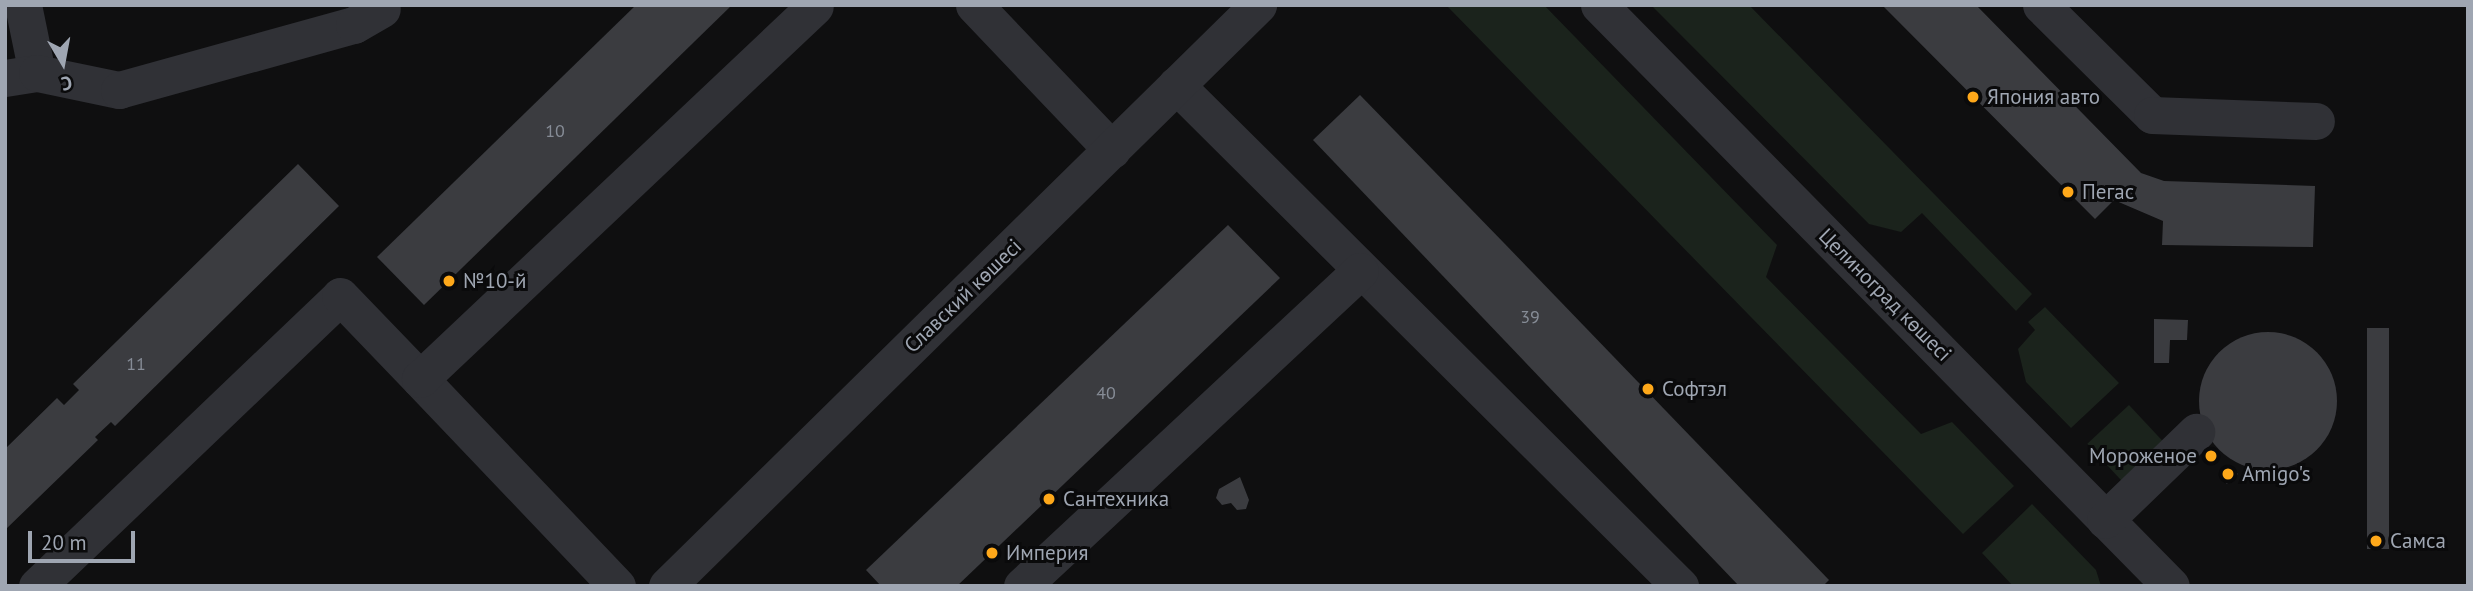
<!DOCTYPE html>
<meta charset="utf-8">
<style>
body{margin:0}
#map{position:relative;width:2473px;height:591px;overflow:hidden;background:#0f0f10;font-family:"PT Sans",sans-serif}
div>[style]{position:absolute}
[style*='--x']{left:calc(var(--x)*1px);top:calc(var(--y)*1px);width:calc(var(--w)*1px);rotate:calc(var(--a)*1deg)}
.green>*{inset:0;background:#1b231c;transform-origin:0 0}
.building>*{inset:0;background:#3b3c40;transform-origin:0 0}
.round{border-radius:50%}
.minor>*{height:37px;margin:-18.5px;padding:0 18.5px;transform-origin:18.5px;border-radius:18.5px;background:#303136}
.dots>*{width:19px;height:19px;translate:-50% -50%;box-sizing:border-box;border:4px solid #0a0a0b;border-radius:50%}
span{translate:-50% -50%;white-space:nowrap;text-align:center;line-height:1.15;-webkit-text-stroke:6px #0a0a0b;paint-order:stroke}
.number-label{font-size:18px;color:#868c96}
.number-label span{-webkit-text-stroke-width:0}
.poi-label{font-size:21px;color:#9fa6b2}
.left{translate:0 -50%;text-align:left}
.right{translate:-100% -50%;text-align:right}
.street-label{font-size:21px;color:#9fa6b2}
.frame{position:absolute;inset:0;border:7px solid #9fa6b2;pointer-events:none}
.north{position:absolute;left:28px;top:28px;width:70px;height:70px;-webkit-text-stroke:5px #0a0a0b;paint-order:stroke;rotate:170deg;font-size:19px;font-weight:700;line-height:28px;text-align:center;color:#9fa6b2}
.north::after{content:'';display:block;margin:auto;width:24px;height:32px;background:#9fa6b2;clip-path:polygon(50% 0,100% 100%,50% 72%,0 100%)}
.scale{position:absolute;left:28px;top:531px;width:107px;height:32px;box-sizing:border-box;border:4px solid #9fa6b2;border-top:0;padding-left:9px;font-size:21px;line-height:24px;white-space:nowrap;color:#9fa6b2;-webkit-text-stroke:5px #0a0a0b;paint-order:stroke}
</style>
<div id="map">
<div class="green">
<div style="clip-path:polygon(1446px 5px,1544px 5px,1777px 245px,1766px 277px,1921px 434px,1952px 422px,2014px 486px,1963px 534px)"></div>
<div style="clip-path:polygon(1651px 5px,1749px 5px,2032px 294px,2016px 311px,1922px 213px,1901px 232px,1869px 224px)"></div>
<div style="clip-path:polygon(2045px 307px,2119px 383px,2071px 428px,2026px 382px,2018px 349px,2035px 330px,2028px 322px)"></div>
<div style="left:2129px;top:405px;width:51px;height:57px;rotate:47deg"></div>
<div style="clip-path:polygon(2032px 504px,2096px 570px,2101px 586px,2013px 586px,1982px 553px)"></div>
</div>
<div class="building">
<div style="clip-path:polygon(636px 5px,732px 5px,424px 305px,377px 257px)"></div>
<div style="clip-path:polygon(1882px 5px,1976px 5px,2141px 173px,2164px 181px,2315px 186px,2313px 247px,2162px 245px,2163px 221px,2114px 200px,2095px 219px)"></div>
<div style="clip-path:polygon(1360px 95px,1504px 243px,1829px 580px,1823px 586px,1739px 586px,1313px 140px)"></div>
<div style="clip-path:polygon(298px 164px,339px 206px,115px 426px,111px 422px,95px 437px,98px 440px,5px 530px,5px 449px,57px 398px,64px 405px,79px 390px,73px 384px)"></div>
<div style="clip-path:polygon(1228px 225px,1280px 278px,957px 586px,881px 586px,866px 570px)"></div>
<div style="clip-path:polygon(2154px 319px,2188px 320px,2187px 340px,2170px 340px,2169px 363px,2154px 363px)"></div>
<div style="left:2389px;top:328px;width:221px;height:22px;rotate:90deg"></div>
<div class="round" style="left:2199px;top:332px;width:138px;height:138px"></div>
<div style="left:2211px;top:447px;width:13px;height:12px;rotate:48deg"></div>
<div style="left:2230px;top:465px;width:12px;height:15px;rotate:48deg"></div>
<div style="clip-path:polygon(1240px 477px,1249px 500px,1246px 509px,1237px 510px,1231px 503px,1222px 505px,1216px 498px,1219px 489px)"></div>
</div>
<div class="minor">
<div style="--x:23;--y:5;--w:69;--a:78.4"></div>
<div style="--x:974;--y:5;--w:200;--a:46.4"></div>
<div style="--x:1599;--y:5;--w:815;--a:45.45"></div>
<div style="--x:2041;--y:5;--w:156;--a:44.7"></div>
<div style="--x:2152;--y:115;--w:164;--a:2.1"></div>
<div style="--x:5;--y:78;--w:32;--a:-9"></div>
<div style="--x:37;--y:73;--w:84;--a:11.7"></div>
<div style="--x:119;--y:90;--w:244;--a:-15.5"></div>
<div style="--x:354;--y:25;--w:32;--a:-30"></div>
<div style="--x:1176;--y:85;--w:711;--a:44.83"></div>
<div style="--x:2105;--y:520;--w:127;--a:-44"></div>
<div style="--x:37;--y:586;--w:419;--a:-43.7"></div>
<div style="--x:340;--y:296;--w:115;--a:46.1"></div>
<div style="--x:617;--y:586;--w:286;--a:-133.6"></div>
<div style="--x:420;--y:379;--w:543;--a:-43.36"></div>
<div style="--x:667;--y:586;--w:829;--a:-44.51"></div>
<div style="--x:1022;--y:586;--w:462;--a:-43"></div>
</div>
<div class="dots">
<div style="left:1973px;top:97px;background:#fea81a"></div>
<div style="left:2068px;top:192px;background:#fea81a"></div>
<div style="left:449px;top:281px;background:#fea81a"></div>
<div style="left:1648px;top:389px;background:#fea81a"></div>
<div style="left:2211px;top:456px;background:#fea81a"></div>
<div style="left:2228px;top:474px;background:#fea81a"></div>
<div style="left:1049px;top:499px;background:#fea81a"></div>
<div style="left:2376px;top:541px;background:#fea81a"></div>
<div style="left:992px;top:553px;background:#fea81a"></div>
</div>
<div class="number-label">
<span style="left:555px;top:131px">10</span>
<span style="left:1530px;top:317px">39</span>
<span style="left:136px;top:364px">11</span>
<span style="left:1106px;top:393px">40</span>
</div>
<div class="poi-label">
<span class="left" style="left:1987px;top:97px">Япония авто</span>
<span class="left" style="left:2082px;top:192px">Пегас</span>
<span class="left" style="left:463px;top:281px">№10-й</span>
<span class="left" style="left:1662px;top:389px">Софтэл</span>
<span class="right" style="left:2197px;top:456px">Мороженое</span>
<span class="left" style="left:2242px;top:474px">Amigo's</span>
<span class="left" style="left:1063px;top:499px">Сантехника</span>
<span class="left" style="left:2390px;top:541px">Самса</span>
<span class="left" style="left:1006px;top:553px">Империя</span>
</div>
<div class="street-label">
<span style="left:1885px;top:295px;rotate:45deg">Целиноград көшесі</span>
<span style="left:963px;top:296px;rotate:-44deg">Славский көшесі</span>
</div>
<div class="frame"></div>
<div class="north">С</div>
<div class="scale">20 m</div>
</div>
